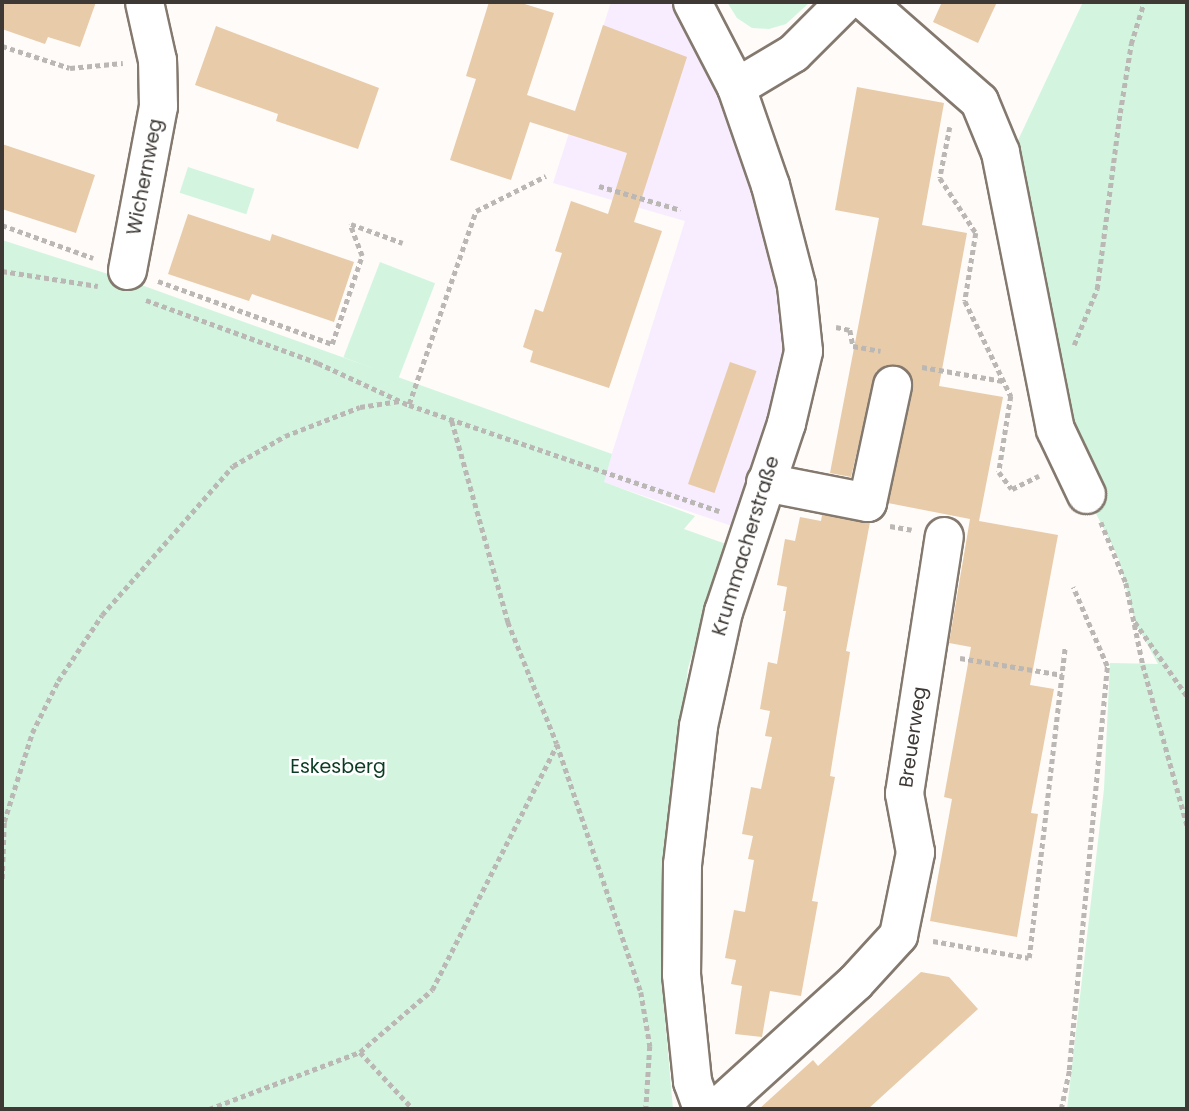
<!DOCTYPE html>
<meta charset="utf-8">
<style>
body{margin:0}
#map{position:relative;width:1189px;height:1111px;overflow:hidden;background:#fefbf9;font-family:Poppins,sans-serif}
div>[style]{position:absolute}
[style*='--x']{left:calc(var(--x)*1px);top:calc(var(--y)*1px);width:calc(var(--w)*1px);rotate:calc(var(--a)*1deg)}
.industrial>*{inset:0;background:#f7edfe}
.green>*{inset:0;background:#d3f5df;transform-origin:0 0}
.building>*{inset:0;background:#e8cba8;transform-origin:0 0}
.path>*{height:4.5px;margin-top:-2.25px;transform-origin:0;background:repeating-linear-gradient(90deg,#bab7b4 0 5px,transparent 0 8.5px)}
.roads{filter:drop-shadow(2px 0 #84796e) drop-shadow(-2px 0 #84796e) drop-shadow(0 2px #84796e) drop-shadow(0 -2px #84796e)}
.minor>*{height:37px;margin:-18.5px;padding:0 18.5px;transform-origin:18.5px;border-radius:18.5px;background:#fff}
span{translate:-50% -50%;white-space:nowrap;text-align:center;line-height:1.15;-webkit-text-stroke:5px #fff;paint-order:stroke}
.street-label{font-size:19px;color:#3e3935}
.park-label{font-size:19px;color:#093c22}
.frame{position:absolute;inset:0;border:4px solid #3e3935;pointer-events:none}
</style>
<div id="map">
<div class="industrial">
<div style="clip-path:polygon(611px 2px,671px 2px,719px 92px,745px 158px,778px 281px,784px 359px,769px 422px,732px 526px,603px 482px,685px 221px,553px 183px)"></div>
</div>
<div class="green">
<div style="clip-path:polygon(727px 2px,810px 2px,786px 24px,769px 29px,752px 28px,737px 18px)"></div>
<div style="clip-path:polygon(1083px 2px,1187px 2px,1187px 1109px,1067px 1109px,1104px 789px,1110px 663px,1158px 664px,1135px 622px,1118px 557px,1086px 494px,1012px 153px)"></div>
<div style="left:188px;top:167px;width:70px;height:27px;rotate:18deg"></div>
<div style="clip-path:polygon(2px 240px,133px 282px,612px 454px,604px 482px,695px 516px,684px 529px,726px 544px,688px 668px,668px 833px,663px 995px,673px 1109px,2px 1109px)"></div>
<div style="left:380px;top:262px;width:59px;height:102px;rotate:21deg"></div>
</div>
<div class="building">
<div style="clip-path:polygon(2px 2px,96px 2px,80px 47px,48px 37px,45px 44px,2px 29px)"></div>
<div style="clip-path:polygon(489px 2px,518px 2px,554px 13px,527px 95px,575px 111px,603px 25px,687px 57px,634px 222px,662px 231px,609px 388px,530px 362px,533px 351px,523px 347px,535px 309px,543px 312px,562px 253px,555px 251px,571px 201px,608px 214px,627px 153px,530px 122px,511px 180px,450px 160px,476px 79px,466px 76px)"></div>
<div style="clip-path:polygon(942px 2px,997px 2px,978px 43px,933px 22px)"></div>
<div style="clip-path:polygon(216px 26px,379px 88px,358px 149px,276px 121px,278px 114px,195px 85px)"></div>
<div style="clip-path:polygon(857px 87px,944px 103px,922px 225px,967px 233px,939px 386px,1003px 397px,979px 521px,1058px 535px,1030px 685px,1054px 689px,1031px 813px,1038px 814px,1017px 937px,930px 921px,952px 799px,944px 797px,971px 647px,949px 643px,970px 519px,888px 503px,913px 389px,906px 369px,886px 365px,876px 371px,851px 477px,830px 473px,879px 218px,835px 210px)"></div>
<div style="clip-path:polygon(2px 144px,95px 175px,76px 233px,2px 209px)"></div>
<div style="clip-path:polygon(188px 214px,270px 241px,272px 234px,354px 262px,334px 322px,252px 294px,249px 301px,168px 274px)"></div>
<div style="left:730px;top:362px;width:28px;height:129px;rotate:19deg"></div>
<div style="clip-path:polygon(822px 515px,870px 522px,846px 651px,850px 652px,830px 776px,835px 777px,812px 901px,818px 902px,801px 996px,770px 991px,762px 1037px,735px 1034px,742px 986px,731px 984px,736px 960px,725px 958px,734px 910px,745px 912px,754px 860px,748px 859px,753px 836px,742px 834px,751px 787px,761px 789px,772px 737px,765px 736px,770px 711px,760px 709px,768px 662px,777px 664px,786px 611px,783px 611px,787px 587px,777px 585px,785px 539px,795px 541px,800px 517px,821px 521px)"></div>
<div style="clip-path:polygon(921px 972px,949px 977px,978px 1009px,868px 1109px,759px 1109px,813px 1060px,818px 1066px)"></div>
</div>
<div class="path">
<div style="--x:2;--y:46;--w:71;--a:17.9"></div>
<div style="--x:70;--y:68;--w:53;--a:-5.4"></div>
<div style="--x:950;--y:127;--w:52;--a:101.1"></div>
<div style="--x:940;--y:178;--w:66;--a:56.8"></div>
<div style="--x:976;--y:233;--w:69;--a:99.2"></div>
<div style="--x:965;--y:301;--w:106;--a:64.2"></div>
<div style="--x:1011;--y:396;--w:77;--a:99"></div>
<div style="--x:999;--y:472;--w:21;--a:53"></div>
<div style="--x:1012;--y:489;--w:30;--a:-26"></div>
<div style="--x:599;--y:186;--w:85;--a:16.3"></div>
<div style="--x:351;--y:224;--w:55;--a:20.1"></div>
<div style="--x:2;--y:225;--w:97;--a:19.9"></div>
<div style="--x:2;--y:271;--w:97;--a:8.9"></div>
<div style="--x:158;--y:281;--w:185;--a:19.9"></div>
<div style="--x:332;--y:344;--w:93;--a:-71.2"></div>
<div style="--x:362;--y:256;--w:34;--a:-111"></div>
<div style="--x:146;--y:300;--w:183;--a:20.1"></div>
<div style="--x:318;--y:363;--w:100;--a:24.8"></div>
<div style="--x:409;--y:405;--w:328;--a:18.9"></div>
<div style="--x:836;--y:327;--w:14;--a:12"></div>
<div style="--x:850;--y:330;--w:16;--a:79"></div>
<div style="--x:853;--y:346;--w:28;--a:10"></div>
<div style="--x:1074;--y:345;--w:61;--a:-67.7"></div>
<div style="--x:1097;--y:289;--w:177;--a:-82.6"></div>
<div style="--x:1120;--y:113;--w:70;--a:-80.9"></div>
<div style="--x:1131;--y:44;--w:44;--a:-72.8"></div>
<div style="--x:922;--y:367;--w:82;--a:9.8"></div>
<div style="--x:409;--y:404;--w:204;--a:-70.9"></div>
<div style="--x:476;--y:211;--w:78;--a:-26.6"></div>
<div style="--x:452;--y:421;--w:209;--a:74.4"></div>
<div style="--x:508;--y:622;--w:131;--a:68.1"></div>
<div style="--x:557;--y:744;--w:262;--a:71.3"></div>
<div style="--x:641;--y:992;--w:55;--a:80.5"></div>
<div style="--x:650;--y:1046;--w:63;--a:93.6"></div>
<div style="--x:1101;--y:522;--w:66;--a:67.7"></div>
<div style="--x:1126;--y:583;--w:84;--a:78.3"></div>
<div style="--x:1143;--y:665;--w:166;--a:74.6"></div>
<div style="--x:890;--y:526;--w:22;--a:10"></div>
<div style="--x:1135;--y:622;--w:90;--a:54.9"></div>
<div style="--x:960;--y:658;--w:104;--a:9.4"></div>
<div style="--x:2;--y:879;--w:57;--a:-88"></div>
<div style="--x:4;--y:822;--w:93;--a:-72.5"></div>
<div style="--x:32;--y:733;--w:58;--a:-63.4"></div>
<div style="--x:58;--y:681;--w:79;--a:-56.3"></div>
<div style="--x:102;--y:615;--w:198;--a:-48.7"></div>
<div style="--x:233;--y:466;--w:60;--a:-30"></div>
<div style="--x:285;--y:436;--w:80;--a:-21.1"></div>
<div style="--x:360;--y:407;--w:40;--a:-8.5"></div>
<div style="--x:933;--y:941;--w:97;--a:10"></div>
<div style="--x:1029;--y:958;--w:313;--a:-83.4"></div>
<div style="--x:360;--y:1052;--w:78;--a:47.1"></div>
<div style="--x:209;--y:1109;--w:161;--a:-20.7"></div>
<div style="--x:360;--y:1052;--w:95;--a:-40.7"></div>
<div style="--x:432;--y:990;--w:275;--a:-63"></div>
<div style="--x:1061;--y:1109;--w:40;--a:-78"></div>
<div style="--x:1069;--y:1070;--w:406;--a:-84.6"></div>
<div style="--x:1107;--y:666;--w:86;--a:-113.3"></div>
</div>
<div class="roads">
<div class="minor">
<div style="--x:692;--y:2;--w:96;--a:62.6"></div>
<div style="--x:736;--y:87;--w:104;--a:70.9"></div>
<div style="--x:770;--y:185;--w:103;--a:75.4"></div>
<div style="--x:796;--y:285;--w:66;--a:83.9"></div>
<div style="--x:803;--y:351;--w:74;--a:103.3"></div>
<div style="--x:786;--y:423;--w:198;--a:108.5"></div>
<div style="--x:723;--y:611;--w:118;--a:102.3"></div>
<div style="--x:698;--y:726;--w:139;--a:96.6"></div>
<div style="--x:682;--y:864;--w:110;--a:90.5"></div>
<div style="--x:681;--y:974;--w:108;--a:84.1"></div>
<div style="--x:692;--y:1081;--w:30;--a:70"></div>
<div style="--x:866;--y:2;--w:150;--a:41.2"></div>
<div style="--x:979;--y:101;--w:55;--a:67.6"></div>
<div style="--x:1000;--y:152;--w:282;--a:78.8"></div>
<div style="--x:1055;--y:429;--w:72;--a:64.5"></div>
<div style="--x:736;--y:87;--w:66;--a:-30.8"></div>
<div style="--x:793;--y:53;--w:72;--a:-45"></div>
<div style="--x:127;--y:270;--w:167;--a:-79.3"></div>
<div style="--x:158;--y:106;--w:46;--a:-91.2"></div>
<div style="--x:157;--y:60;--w:59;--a:-102.6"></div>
<div style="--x:765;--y:482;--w:104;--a:11.1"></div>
<div style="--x:867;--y:502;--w:120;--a:-77.9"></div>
<div style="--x:715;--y:1109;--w:189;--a:-42.2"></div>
<div style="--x:855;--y:982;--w:64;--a:-47.5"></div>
<div style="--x:898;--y:935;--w:85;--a:-78.4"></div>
<div style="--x:915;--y:852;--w:60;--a:-100.6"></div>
<div style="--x:904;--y:793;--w:260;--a:-81.2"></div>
</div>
</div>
<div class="street-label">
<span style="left:145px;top:177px;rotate:-79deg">Wichernweg</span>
<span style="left:746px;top:546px;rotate:-73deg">Krummacherstraße</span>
<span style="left:913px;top:737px;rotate:-82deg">Breuerweg</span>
</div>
<div class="park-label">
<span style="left:338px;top:767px">Eskesberg</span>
</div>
<div class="frame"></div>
</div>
